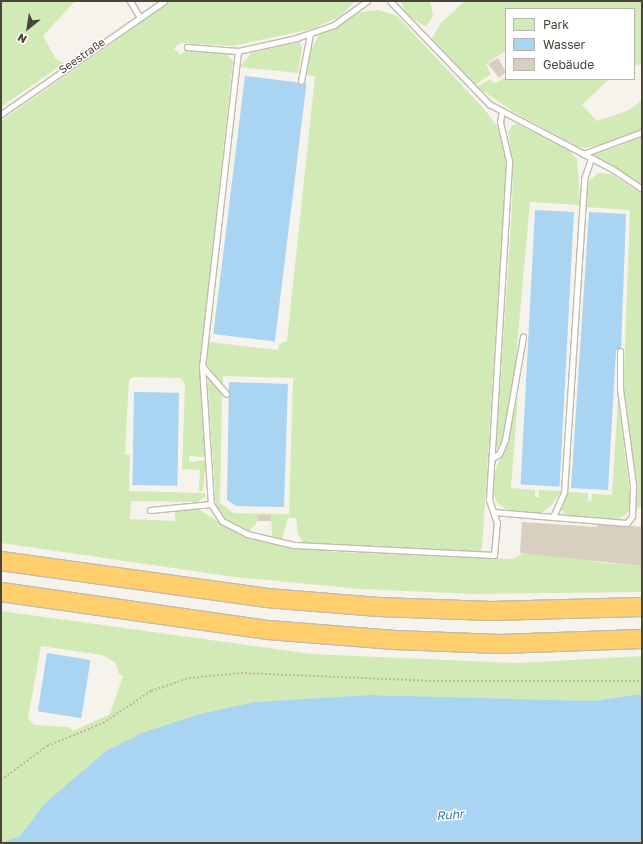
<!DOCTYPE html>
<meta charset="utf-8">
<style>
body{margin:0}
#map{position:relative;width:643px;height:844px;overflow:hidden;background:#f6f3ec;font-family:"Golos Text",sans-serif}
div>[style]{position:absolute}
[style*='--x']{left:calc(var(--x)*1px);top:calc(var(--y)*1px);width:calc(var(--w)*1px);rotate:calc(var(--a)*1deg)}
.green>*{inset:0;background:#d2eab5}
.water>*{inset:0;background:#a9d4f2;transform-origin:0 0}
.building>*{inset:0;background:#d8cfc1;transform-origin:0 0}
.path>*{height:2px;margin-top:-1px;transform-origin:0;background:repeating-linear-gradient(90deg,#c4b79f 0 2px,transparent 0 4px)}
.roads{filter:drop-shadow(1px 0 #c2bbae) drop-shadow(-1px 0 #c2bbae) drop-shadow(0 1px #c2bbae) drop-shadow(0 -1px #c2bbae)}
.lane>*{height:5px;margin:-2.5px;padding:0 2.5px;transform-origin:2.5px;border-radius:2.5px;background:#fff}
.highway>*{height:18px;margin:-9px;padding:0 9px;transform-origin:9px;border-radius:9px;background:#ffcf6e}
span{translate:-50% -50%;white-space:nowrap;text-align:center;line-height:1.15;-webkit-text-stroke:3px #fff;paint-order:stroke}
.street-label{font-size:11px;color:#4b4439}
.water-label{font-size:12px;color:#2e7ab2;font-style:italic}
.frame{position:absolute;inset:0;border:2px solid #4b4439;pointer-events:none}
.legend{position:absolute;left:505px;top:8px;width:130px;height:72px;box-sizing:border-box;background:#fff;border:1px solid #b7b4b0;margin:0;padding:5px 7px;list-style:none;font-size:12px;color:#4b4439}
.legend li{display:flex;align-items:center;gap:8px;height:20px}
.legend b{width:20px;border:1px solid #b7b4b0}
.north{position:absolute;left:8px;top:8px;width:40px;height:40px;-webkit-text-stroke:3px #fff;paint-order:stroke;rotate:210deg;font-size:11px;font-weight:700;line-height:16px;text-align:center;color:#4b4439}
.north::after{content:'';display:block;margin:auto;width:14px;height:18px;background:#4b4439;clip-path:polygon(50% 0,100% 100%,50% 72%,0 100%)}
</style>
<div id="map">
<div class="green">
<div style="clip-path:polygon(1px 1px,75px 1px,43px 36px,56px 59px,64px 63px,1px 107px)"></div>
<div style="clip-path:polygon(172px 1px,355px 1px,341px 16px,312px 29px,232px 46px,181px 43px,174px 48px,180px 55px,186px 50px,223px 51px,233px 61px,200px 361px,206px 457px,189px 456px,189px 462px,206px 460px,203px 491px,199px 491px,200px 470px,182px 469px,185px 384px,181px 378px,133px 377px,129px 380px,125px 454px,130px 455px,129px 491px,205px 493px,206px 496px,197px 502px,131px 501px,130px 519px,175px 521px,175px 508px,198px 509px,246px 538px,335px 552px,513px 559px,523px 553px,594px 558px,594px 562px,642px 566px,642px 592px,474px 594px,361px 589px,235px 577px,1px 543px,1px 121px)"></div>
<div style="clip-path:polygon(401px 1px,430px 1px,433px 16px,426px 27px,406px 14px)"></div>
<div style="clip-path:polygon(465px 1px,642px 1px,642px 64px,634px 66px,634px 9px,506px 9px,506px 54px,504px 52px,486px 64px,491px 74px,475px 85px,432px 38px,441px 23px)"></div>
<div style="clip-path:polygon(379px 10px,397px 16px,485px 110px,498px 128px,505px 149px,506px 171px,482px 549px,479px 552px,303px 543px,298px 534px,296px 518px,288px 518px,282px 540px,272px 535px,271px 515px,258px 521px,249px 531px,226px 519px,216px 506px,207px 373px,222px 395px,220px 503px,234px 513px,289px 514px,293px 378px,223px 376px,223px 386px,206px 363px,209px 342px,278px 350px,279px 344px,287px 341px,315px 76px,307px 75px,310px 52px,319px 35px,361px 12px)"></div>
<div style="clip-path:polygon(300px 42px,302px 48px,298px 73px,239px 67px,251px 53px)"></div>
<div style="clip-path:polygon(506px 77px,609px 79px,582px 105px,597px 121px,629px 110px,642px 100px,642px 129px,609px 142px,585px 148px,577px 146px,514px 112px,477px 87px,490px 79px,494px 84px)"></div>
<div style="clip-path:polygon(517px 124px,568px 150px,577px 159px,580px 205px,530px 202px,513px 391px,503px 438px,496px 450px,512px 207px,513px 164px,508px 132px,513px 125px)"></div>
<div style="clip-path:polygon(642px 136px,642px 184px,593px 155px,619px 146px)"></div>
<div style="clip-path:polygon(598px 173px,611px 174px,642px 194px,642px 506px,637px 509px,623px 397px,630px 210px,586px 207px,588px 182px)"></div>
<div style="clip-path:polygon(518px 396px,511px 488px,535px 490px,535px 497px,539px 497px,539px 490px,561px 491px,551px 506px,540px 514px,507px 510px,496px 502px,494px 493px,494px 474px,506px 444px)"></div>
<div style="clip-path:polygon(618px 399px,630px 494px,629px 512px,617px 520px,566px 515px,561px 509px,568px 492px,588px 493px,588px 501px,591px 501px,592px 494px,612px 495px)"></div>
<div style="clip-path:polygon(evenodd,1px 611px,311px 654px,518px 663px,642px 656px,642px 694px,593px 701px,369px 695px,255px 702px,106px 751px,45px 803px,20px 836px,1px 843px,1px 611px,41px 646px,102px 655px,116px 663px,119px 675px,123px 676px,110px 714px,73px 731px,69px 727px,34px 725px,28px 718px,41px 646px)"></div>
</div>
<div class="water">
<div style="left:245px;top:76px;width:62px;height:260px;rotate:7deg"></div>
<div style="left:535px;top:210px;width:39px;height:275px;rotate:3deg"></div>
<div style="clip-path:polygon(589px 212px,626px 214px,621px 350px,616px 350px,608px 490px,571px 488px)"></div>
<div style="clip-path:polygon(229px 382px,288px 384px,284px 507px,236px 506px,227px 500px)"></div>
<div style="left:134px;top:392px;width:45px;height:93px;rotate:1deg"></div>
<div style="left:47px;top:653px;width:44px;height:59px;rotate:9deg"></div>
<div style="clip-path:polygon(642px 694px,642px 843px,1px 843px,20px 836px,45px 803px,106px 751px,142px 733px,200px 714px,255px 702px,369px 695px,593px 701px)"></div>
</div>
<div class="building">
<div style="clip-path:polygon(498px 58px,506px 72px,499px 78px,488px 64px)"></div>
<div style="left:258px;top:515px;width:13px;height:6px"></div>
<div style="clip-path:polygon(522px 522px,597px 527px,598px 523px,642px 527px,642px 566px,520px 553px)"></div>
</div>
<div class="path">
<div style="--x:1;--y:780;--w:57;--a:-36.5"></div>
<div style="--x:47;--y:746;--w:61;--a:-22.3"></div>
<div style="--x:103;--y:723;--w:58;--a:-33.7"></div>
<div style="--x:151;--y:691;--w:40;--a:-18.9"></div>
<div style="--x:189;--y:678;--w:52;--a:-5.5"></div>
<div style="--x:241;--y:673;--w:188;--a:2.4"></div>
<div style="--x:429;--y:681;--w:213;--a:0"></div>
</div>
<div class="roads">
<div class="lane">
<div style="--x:130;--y:1;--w:17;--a:59"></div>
<div style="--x:367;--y:1;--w:41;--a:144"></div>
<div style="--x:334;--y:25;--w:39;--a:161"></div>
<div style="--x:297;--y:38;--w:60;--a:167.6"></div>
<div style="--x:238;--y:51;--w:317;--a:96.5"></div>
<div style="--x:202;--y:366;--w:138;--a:86.3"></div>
<div style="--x:211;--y:504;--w:20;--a:57"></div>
<div style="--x:222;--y:521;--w:28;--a:27"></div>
<div style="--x:247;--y:534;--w:48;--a:13.2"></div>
<div style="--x:294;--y:545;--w:200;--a:2.9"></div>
<div style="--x:494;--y:555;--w:32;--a:-85"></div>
<div style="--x:497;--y:523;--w:24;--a:-109"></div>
<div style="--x:489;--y:500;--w:340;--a:-86.6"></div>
<div style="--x:509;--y:161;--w:40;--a:-103"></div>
<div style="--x:500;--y:122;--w:11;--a:-80"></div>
<div style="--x:390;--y:1;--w:143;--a:46.1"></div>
<div style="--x:489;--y:104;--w:141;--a:27.8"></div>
<div style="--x:614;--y:170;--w:34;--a:34"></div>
<div style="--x:187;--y:47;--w:51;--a:4.5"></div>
<div style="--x:301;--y:81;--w:48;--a:-79.2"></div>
<div style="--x:1;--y:114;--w:198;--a:-34.7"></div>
<div style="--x:583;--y:154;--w:63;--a:-20.4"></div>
<div style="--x:202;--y:366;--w:37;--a:49"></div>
<div style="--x:492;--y:458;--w:8;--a:-30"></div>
<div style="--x:499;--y:454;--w:15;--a:-67"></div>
<div style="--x:505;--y:440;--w:105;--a:-80.1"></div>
<div style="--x:150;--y:510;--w:61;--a:-5.6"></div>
<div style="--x:493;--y:512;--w:134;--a:4.7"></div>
<div style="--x:627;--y:523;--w:9;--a:-54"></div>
<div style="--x:632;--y:516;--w:31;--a:-88"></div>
<div style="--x:633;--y:485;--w:97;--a:-97.7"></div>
<div style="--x:620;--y:389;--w:38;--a:-90"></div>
<div style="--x:553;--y:517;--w:27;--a:-66"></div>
<div style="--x:564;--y:492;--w:314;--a:-86.3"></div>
<div style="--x:584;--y:179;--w:21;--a:-71"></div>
</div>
<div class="highway">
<div style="--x:1;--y:561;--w:269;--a:7.9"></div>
<div style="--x:267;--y:598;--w:112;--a:4.6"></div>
<div style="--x:379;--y:607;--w:113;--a:2"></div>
<div style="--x:492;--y:611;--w:150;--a:-1.5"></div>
<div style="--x:1;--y:592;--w:270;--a:8.1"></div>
<div style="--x:268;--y:630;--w:127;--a:4.5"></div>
<div style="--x:395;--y:640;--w:105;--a:2.2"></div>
<div style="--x:500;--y:644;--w:142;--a:-2"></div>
</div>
</div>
<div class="street-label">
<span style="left:82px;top:56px;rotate:-35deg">Seestraße</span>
</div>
<div class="water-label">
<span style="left:450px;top:815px;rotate:-5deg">Ruhr</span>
</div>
<div class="frame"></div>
<ul class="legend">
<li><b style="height:11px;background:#d2eab5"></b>Park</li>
<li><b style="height:11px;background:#a9d4f2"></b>Wasser</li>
<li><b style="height:11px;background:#d8cfc1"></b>Gebäude</li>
</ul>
<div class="north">N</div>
</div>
